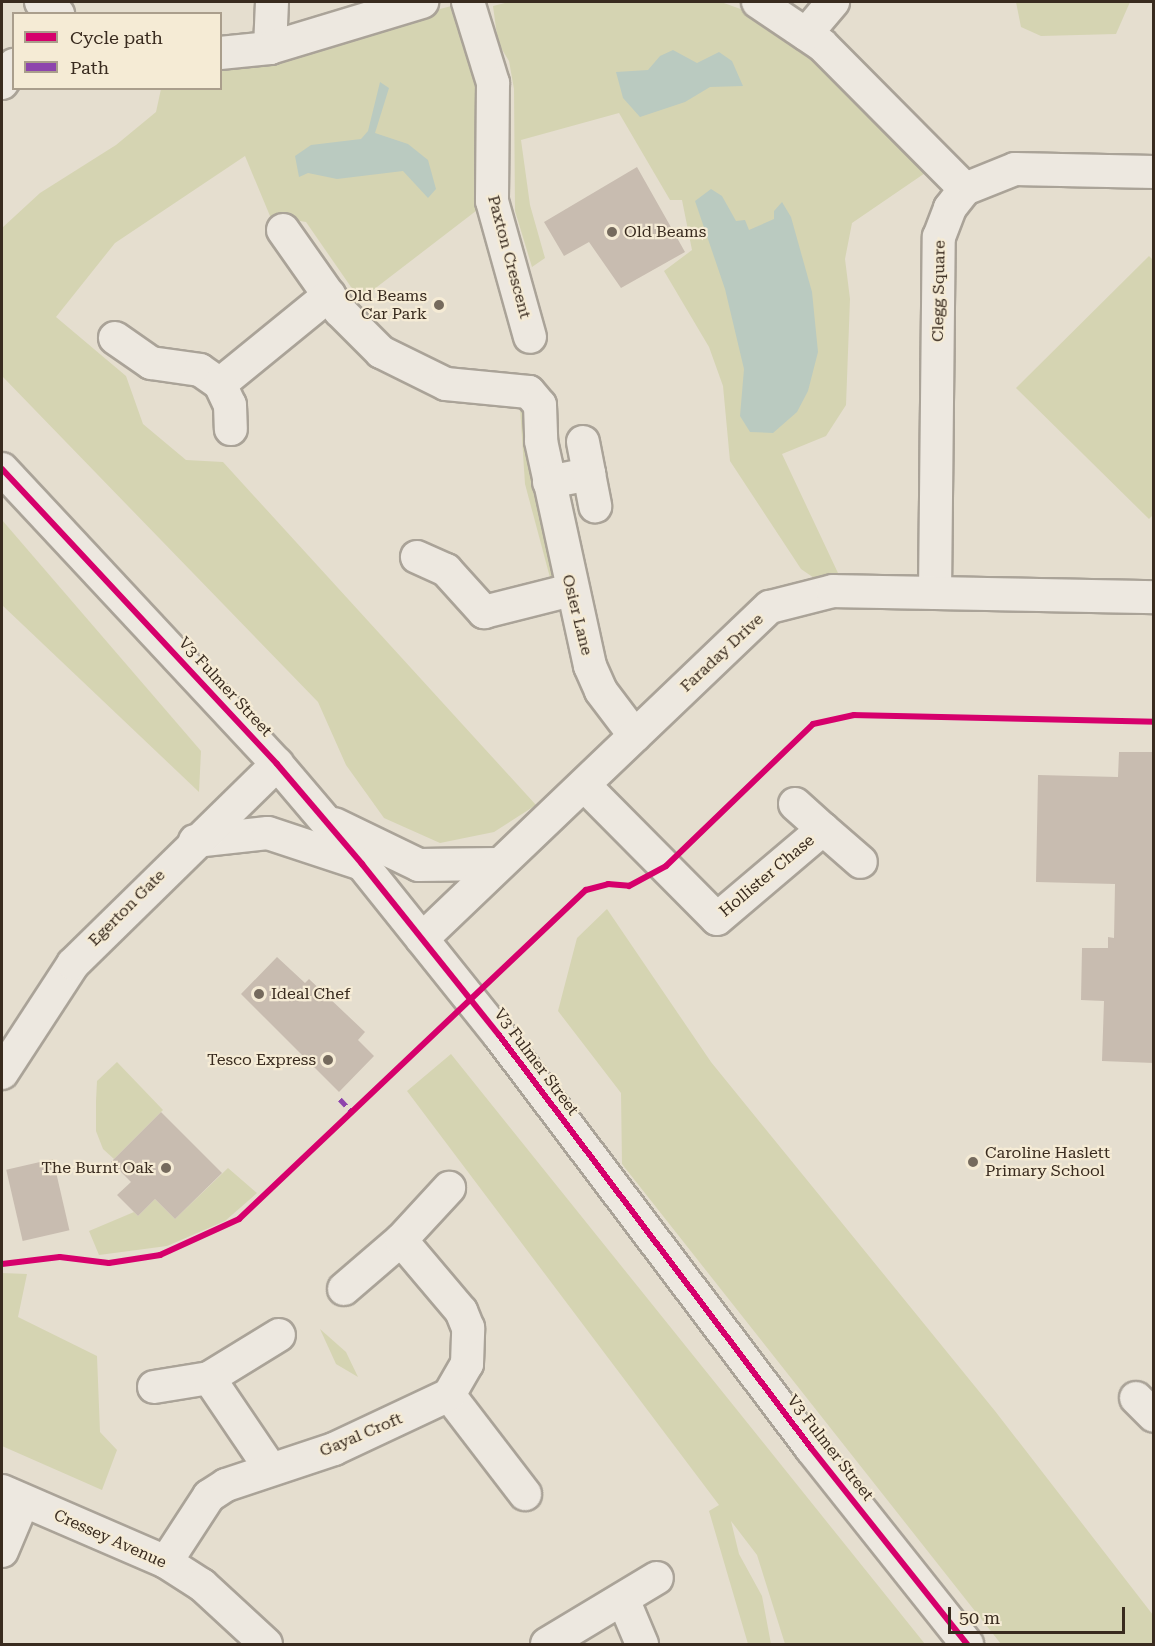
<!DOCTYPE html>
<style>
body{margin:0}
#map{position:relative;width:1155px;height:1646px;overflow:hidden;background:#e5decf;font-family:"Roboto Serif",serif}
div>[style]{position:absolute}
[style*='--x']{left:calc(var(--x)*1px);top:calc(var(--y)*1px);width:calc(var(--w)*1px);rotate:calc(var(--a)*1deg)}
.green>*{inset:0;background:#d5d4b2}
.water>*{inset:0;background:#bacac0}
.building>*{inset:0;background:#c8bcb0;transform-origin:0 0}
.roads{filter:drop-shadow(2px 0 #aaa398) drop-shadow(-2px 0 #aaa398) drop-shadow(0 2px #aaa398) drop-shadow(0 -2px #aaa398)}
.minor>*{height:32px;margin:-16px;padding:0 16px;transform-origin:16px;border-radius:16px;background:#ede8e0}
.quiet>*{height:4.5px;margin-top:-2.25px;transform-origin:0;background:repeating-linear-gradient(90deg,#8e44ad 0 9px,transparent 0 13.5px)}
.cycleway>*{height:6px;margin:-3px;padding:0 3px;transform-origin:3px;border-radius:3px;background:#d6006c}
.dots>*{width:16px;height:16px;translate:-50% -50%;box-sizing:border-box;border:3px solid #f5ebd5;border-radius:50%}
span{translate:-50% -50%;white-space:nowrap;text-align:center;line-height:1.15;-webkit-text-stroke:4.5px #f5ebd5;paint-order:stroke}
.poi-label{font-size:16px;color:#392b1f}
.left{translate:0 -50%;text-align:left}
.right{translate:-100% -50%;text-align:right}
.street-label{font-size:16px;color:#392b1f}
.frame{position:absolute;inset:0;border:3px solid #392b1f;pointer-events:none}
.legend{position:absolute;left:12px;top:12px;width:210px;height:78px;box-sizing:border-box;background:#f5ebd5;border:2px solid #aa9e8c;margin:0;padding:8px 10px;list-style:none;font-size:18px;color:#392b1f}
.legend li{display:flex;align-items:center;gap:12px;height:30px}
.legend b{width:30px;border:2px solid #aa9e8c}
.scale{position:absolute;left:948px;top:1607px;width:177px;height:27px;box-sizing:border-box;border:3px solid #392b1f;border-top:0;padding-left:8px;font-size:18px;line-height:21px;white-space:nowrap;color:#392b1f;-webkit-text-stroke:4px #f5ebd5;paint-order:stroke}
</style>
<div id="map">
<div class="green">
<div style="clip-path:polygon(509px 2px,721px 2px,749px 12px,850px 87px,928px 171px,852px 223px,845px 259px,850px 299px,846px 405px,826px 436px,782px 454px,838px 573px,817px 580px,801px 569px,730px 461px,723px 386px,709px 347px,664px 271px,692px 250px,682px 200px,670px 200px,619px 113px,521px 140px,530px 205px,545px 258px,532px 267px,515px 211px,514px 89px,509px 61px,498px 43px,493px 6px)"></div>
<div style="clip-path:polygon(1016px 2px,1130px 2px,1116px 34px,1041px 36px,1021px 27px)"></div>
<div style="clip-path:polygon(455px 5px,483px 70px,485px 204px,360px 300px,306px 222px,288px 219px,275px 228px,245px 156px,115px 243px,56px 317px,126px 376px,143px 424px,186px 460px,223px 462px,536px 805px,494px 832px,440px 843px,384px 818px,346px 765px,318px 702px,2px 376px,2px 228px,40px 193px,116px 145px,156px 112px,161px 89px,220px 88px,221px 68px)"></div>
<div style="clip-path:polygon(1149px 256px,1154px 261px,1154px 514px,1149px 519px,1016px 388px)"></div>
<div style="clip-path:polygon(520px 407px,533px 408px,564px 571px,552px 585px,525px 484px)"></div>
<div style="clip-path:polygon(2px 520px,201px 751px,199px 792px,2px 605px)"></div>
<div style="clip-path:polygon(607px 909px,711px 1062px,995px 1411px,1153px 1615px,1153px 1644px,1001px 1644px,622px 1164px,621px 1093px,558px 1011px,577px 938px)"></div>
<div style="clip-path:polygon(451px 1054px,925px 1644px,785px 1644px,757px 1555px,731px 1521px,739px 1554px,762px 1596px,771px 1644px,748px 1644px,709px 1511px,719px 1505px,407px 1091px)"></div>
<div style="clip-path:polygon(117px 1062px,163px 1110px,114px 1159px,103px 1149px,96px 1131px,96px 1101px,97px 1081px)"></div>
<div style="clip-path:polygon(228px 1168px,257px 1193px,225px 1221px,167px 1246px,99px 1255px,89px 1231px,134px 1212px,138px 1216px,155px 1199px,175px 1219px)"></div>
<div style="clip-path:polygon(2px 1273px,27px 1274px,18px 1317px,97px 1356px,100px 1432px,117px 1450px,102px 1490px,2px 1446px)"></div>
<div style="clip-path:polygon(320px 1329px,346px 1352px,358px 1377px,336px 1364px)"></div>
</div>
<div class="water">
<div style="clip-path:polygon(673px 50px,697px 63px,719px 52px,732px 61px,743px 86px,710px 87px,685px 102px,640px 117px,623px 98px,616px 72px,648px 70px,660px 56px)"></div>
<div style="clip-path:polygon(380px 82px,389px 88px,375px 133px,408px 144px,428px 160px,436px 189px,428px 198px,403px 171px,337px 179px,308px 173px,299px 177px,295px 156px,311px 145px,361px 139px,368px 131px)"></div>
<div style="clip-path:polygon(711px 189px,722px 196px,736px 221px,745px 220px,749px 230px,774px 219px,774px 211px,782px 202px,791px 217px,812px 292px,818px 352px,808px 391px,797px 412px,773px 433px,750px 432px,740px 416px,744px 369px,725px 289px,695px 201px)"></div>
</div>
<div class="building">
<div style="clip-path:polygon(637px 167px,685px 252px,621px 288px,589px 242px,564px 256px,544px 222px)"></div>
<div style="clip-path:polygon(1119px 752px,1154px 752px,1154px 1063px,1102px 1061px,1104px 1001px,1081px 1000px,1082px 948px,1108px 948px,1108px 937px,1114px 938px,1115px 884px,1036px 882px,1038px 775px,1118px 777px)"></div>
<div style="clip-path:polygon(277px 957px,305px 983px,309px 979px,365px 1032px,358px 1040px,374px 1056px,339px 1092px,241px 994px)"></div>
<div style="clip-path:polygon(161px 1112px,222px 1173px,175px 1219px,155px 1199px,138px 1216px,117px 1195px,131px 1182px,111px 1162px)"></div>
<div style="left:53px;top:1159px;width:73px;height:48px;rotate:77deg"></div>
</div>
<div class="roads">
<div class="minor">
<div style="--x:41;--y:2;--w:21;--a:35"></div>
<div style="--x:468;--y:2;--w:85;--a:72.8"></div>
<div style="--x:493;--y:83;--w:118;--a:90.5"></div>
<div style="--x:492;--y:201;--w:141;--a:74.4"></div>
<div style="--x:758;--y:2;--w:77;--a:33.9"></div>
<div style="--x:822;--y:45;--w:203;--a:45.2"></div>
<div style="--x:806;--y:34;--w:42;--a:-49.8"></div>
<div style="--x:270;--y:48;--w:46;--a:-87.5"></div>
<div style="--x:220;--y:53;--w:50;--a:-5.7"></div>
<div style="--x:270;--y:48;--w:159;--a:-16.8"></div>
<div style="--x:2;--y:83;--w:22;--a:-56"></div>
<div style="--x:283;--y:230;--w:99;--a:54.9"></div>
<div style="--x:340;--y:311;--w:58;--a:45"></div>
<div style="--x:381;--y:352;--w:72;--a:26.2"></div>
<div style="--x:446;--y:384;--w:83;--a:5.5"></div>
<div style="--x:529;--y:392;--w:17;--a:50"></div>
<div style="--x:540;--y:405;--w:36;--a:88"></div>
<div style="--x:541;--y:441;--w:230;--a:77.7"></div>
<div style="--x:590;--y:666;--w:27;--a:66"></div>
<div style="--x:601;--y:691;--w:56;--a:52.9"></div>
<div style="--x:115;--y:338;--w:44;--a:34.8"></div>
<div style="--x:151;--y:363;--w:49;--a:8.1"></div>
<div style="--x:200;--y:370;--w:24;--a:35"></div>
<div style="--x:220;--y:384;--w:141;--a:-39.2"></div>
<div style="--x:220;--y:384;--w:23;--a:65"></div>
<div style="--x:230;--y:405;--w:24;--a:88"></div>
<div style="--x:583;--y:442;--w:33;--a:79"></div>
<div style="--x:2;--y:469;--w:403;--a:47"></div>
<div style="--x:277;--y:764;--w:131;--a:49.6"></div>
<div style="--x:362;--y:864;--w:219;--a:51.3"></div>
<div style="--x:499;--y:1035;--w:518;--a:52.93"></div>
<div style="--x:811;--y:1448;--w:251;--a:51.5"></div>
<div style="--x:549;--y:482;--w:41;--a:-11.3"></div>
<div style="--x:589;--y:474;--w:33;--a:79"></div>
<div style="--x:417;--y:557;--w:32;--a:24"></div>
<div style="--x:446;--y:570;--w:57;--a:47.9"></div>
<div style="--x:484;--y:612;--w:90;--a:-14.2"></div>
<div style="--x:935;--y:593;--w:356;--a:-89.4"></div>
<div style="--x:939;--y:237;--w:31;--a:-69"></div>
<div style="--x:950;--y:208;--w:24;--a:-52"></div>
<div style="--x:965;--y:189;--w:54;--a:-21.8"></div>
<div style="--x:1015;--y:169;--w:139;--a:1.2"></div>
<div style="--x:585;--y:786;--w:187;--a:45.2"></div>
<div style="--x:717;--y:919;--w:139;--a:-40.3"></div>
<div style="--x:823;--y:829;--w:50;--a:41"></div>
<div style="--x:795;--y:804;--w:38;--a:42"></div>
<div style="--x:334;--y:824;--w:94;--a:25.8"></div>
<div style="--x:419;--y:865;--w:79;--a:-0.7"></div>
<div style="--x:195;--y:841;--w:73;--a:-6.3"></div>
<div style="--x:268;--y:833;--w:99;--a:18.3"></div>
<div style="--x:422;--y:939;--w:481;--a:-43.7"></div>
<div style="--x:770;--y:607;--w:65;--a:-14.3"></div>
<div style="--x:833;--y:591;--w:321;--a:1.1"></div>
<div style="--x:2;--y:1073;--w:130;--a:-56.9"></div>
<div style="--x:73;--y:964;--w:286;--a:-44.4"></div>
<div style="--x:344;--y:1289;--w:75;--a:-40.7"></div>
<div style="--x:209;--y:1378;--w:82;--a:-31.6"></div>
<div style="--x:154;--y:1387;--w:56;--a:-9.3"></div>
<div style="--x:209;--y:1378;--w:109;--a:55.9"></div>
<div style="--x:449;--y:1395;--w:125;--a:52.5"></div>
<div style="--x:1136;--y:1398;--w:25;--a:45"></div>
<div style="--x:2;--y:1491;--w:179;--a:23.4"></div>
<div style="--x:166;--y:1562;--w:43;--a:32.6"></div>
<div style="--x:202;--y:1585;--w:87;--a:42.7"></div>
<div style="--x:2;--y:1551;--w:54;--a:-67.2"></div>
<div style="--x:166;--y:1562;--w:79;--a:-56.9"></div>
<div style="--x:209;--y:1496;--w:20;--a:-33"></div>
<div style="--x:226;--y:1485;--w:114;--a:-18.4"></div>
<div style="--x:334;--y:1449;--w:127;--a:-25.2"></div>
<div style="--x:449;--y:1395;--w:36;--a:-60"></div>
<div style="--x:467;--y:1364;--w:36;--a:-88"></div>
<div style="--x:468;--y:1328;--w:18;--a:-112"></div>
<div style="--x:461;--y:1311;--w:93;--a:-130.2"></div>
<div style="--x:401;--y:1240;--w:71;--a:-47.3"></div>
<div style="--x:623;--y:1599;--w:49;--a:67.1"></div>
<div style="--x:547;--y:1644;--w:128;--a:-31"></div>
</div>
</div>
<div class="quiet">
<div style="--x:340;--y:1099;--w:16;--a:47"></div>
</div>
<div class="cycleway">
<div style="--x:2;--y:469;--w:403;--a:47"></div>
<div style="--x:277;--y:764;--w:131;--a:49.6"></div>
<div style="--x:362;--y:864;--w:219;--a:51.3"></div>
<div style="--x:499;--y:1035;--w:518;--a:52.93"></div>
<div style="--x:811;--y:1448;--w:251;--a:51.5"></div>
<div style="--x:2;--y:1264;--w:58;--a:-6.9"></div>
<div style="--x:60;--y:1257;--w:49;--a:7"></div>
<div style="--x:109;--y:1263;--w:52;--a:-8.9"></div>
<div style="--x:160;--y:1255;--w:87;--a:-24.5"></div>
<div style="--x:239;--y:1219;--w:478;--a:-43.5"></div>
<div style="--x:586;--y:890;--w:23;--a:-15"></div>
<div style="--x:608;--y:884;--w:21;--a:5"></div>
<div style="--x:629;--y:886;--w:42;--a:-28.4"></div>
<div style="--x:666;--y:866;--w:204;--a:-44"></div>
<div style="--x:813;--y:724;--w:42;--a:-12.4"></div>
<div style="--x:854;--y:715;--w:300;--a:1.3"></div>
</div>
<div class="dots">
<div style="left:612px;top:232px;background:#756a5d"></div>
<div style="left:439px;top:305px;background:#756a5d"></div>
<div style="left:259px;top:994px;background:#756a5d"></div>
<div style="left:328px;top:1060px;background:#756a5d"></div>
<div style="left:973px;top:1162px;background:#756a5d"></div>
<div style="left:166px;top:1168px;background:#756a5d"></div>
</div>
<div class="poi-label">
<span class="left" style="left:624px;top:232px">Old Beams</span>
<span class="right" style="left:427px;top:305px">Old Beams<br>Car Park</span>
<span class="left" style="left:271px;top:994px">Ideal Chef</span>
<span class="right" style="left:316px;top:1060px">Tesco Express</span>
<span class="left" style="left:985px;top:1162px">Caroline Haslett<br>Primary School</span>
<span class="right" style="left:154px;top:1168px">The Burnt Oak</span>
</div>
<div class="street-label">
<span style="left:509px;top:257px;rotate:75deg">Paxton Crescent</span>
<span style="left:939px;top:291px;rotate:-89deg">Clegg Square</span>
<span style="left:577px;top:615px;rotate:76deg">Osier Lane</span>
<span style="left:722px;top:653px;rotate:-43deg">Faraday Drive</span>
<span style="left:225px;top:687px;rotate:47deg">V3 Fulmer Street</span>
<span style="left:767px;top:876px;rotate:-40deg">Hollister Chase</span>
<span style="left:127px;top:908px;rotate:-45deg">Egerton Gate</span>
<span style="left:536px;top:1062px;rotate:53deg">V3 Fulmer Street</span>
<span style="left:361px;top:1435px;rotate:-23deg">Gayal Croft</span>
<span style="left:830px;top:1448px;rotate:52deg">V3 Fulmer Street</span>
<span style="left:110px;top:1539px;rotate:24deg">Cressey Avenue</span>
</div>
<div class="frame"></div>
<ul class="legend">
<li><b style="height:8px;background:#d6006c"></b>Cycle path</li>
<li><b style="height:8px;background:#8e44ad"></b>Path</li>
</ul>
<div class="scale">50 m</div>
</div>
